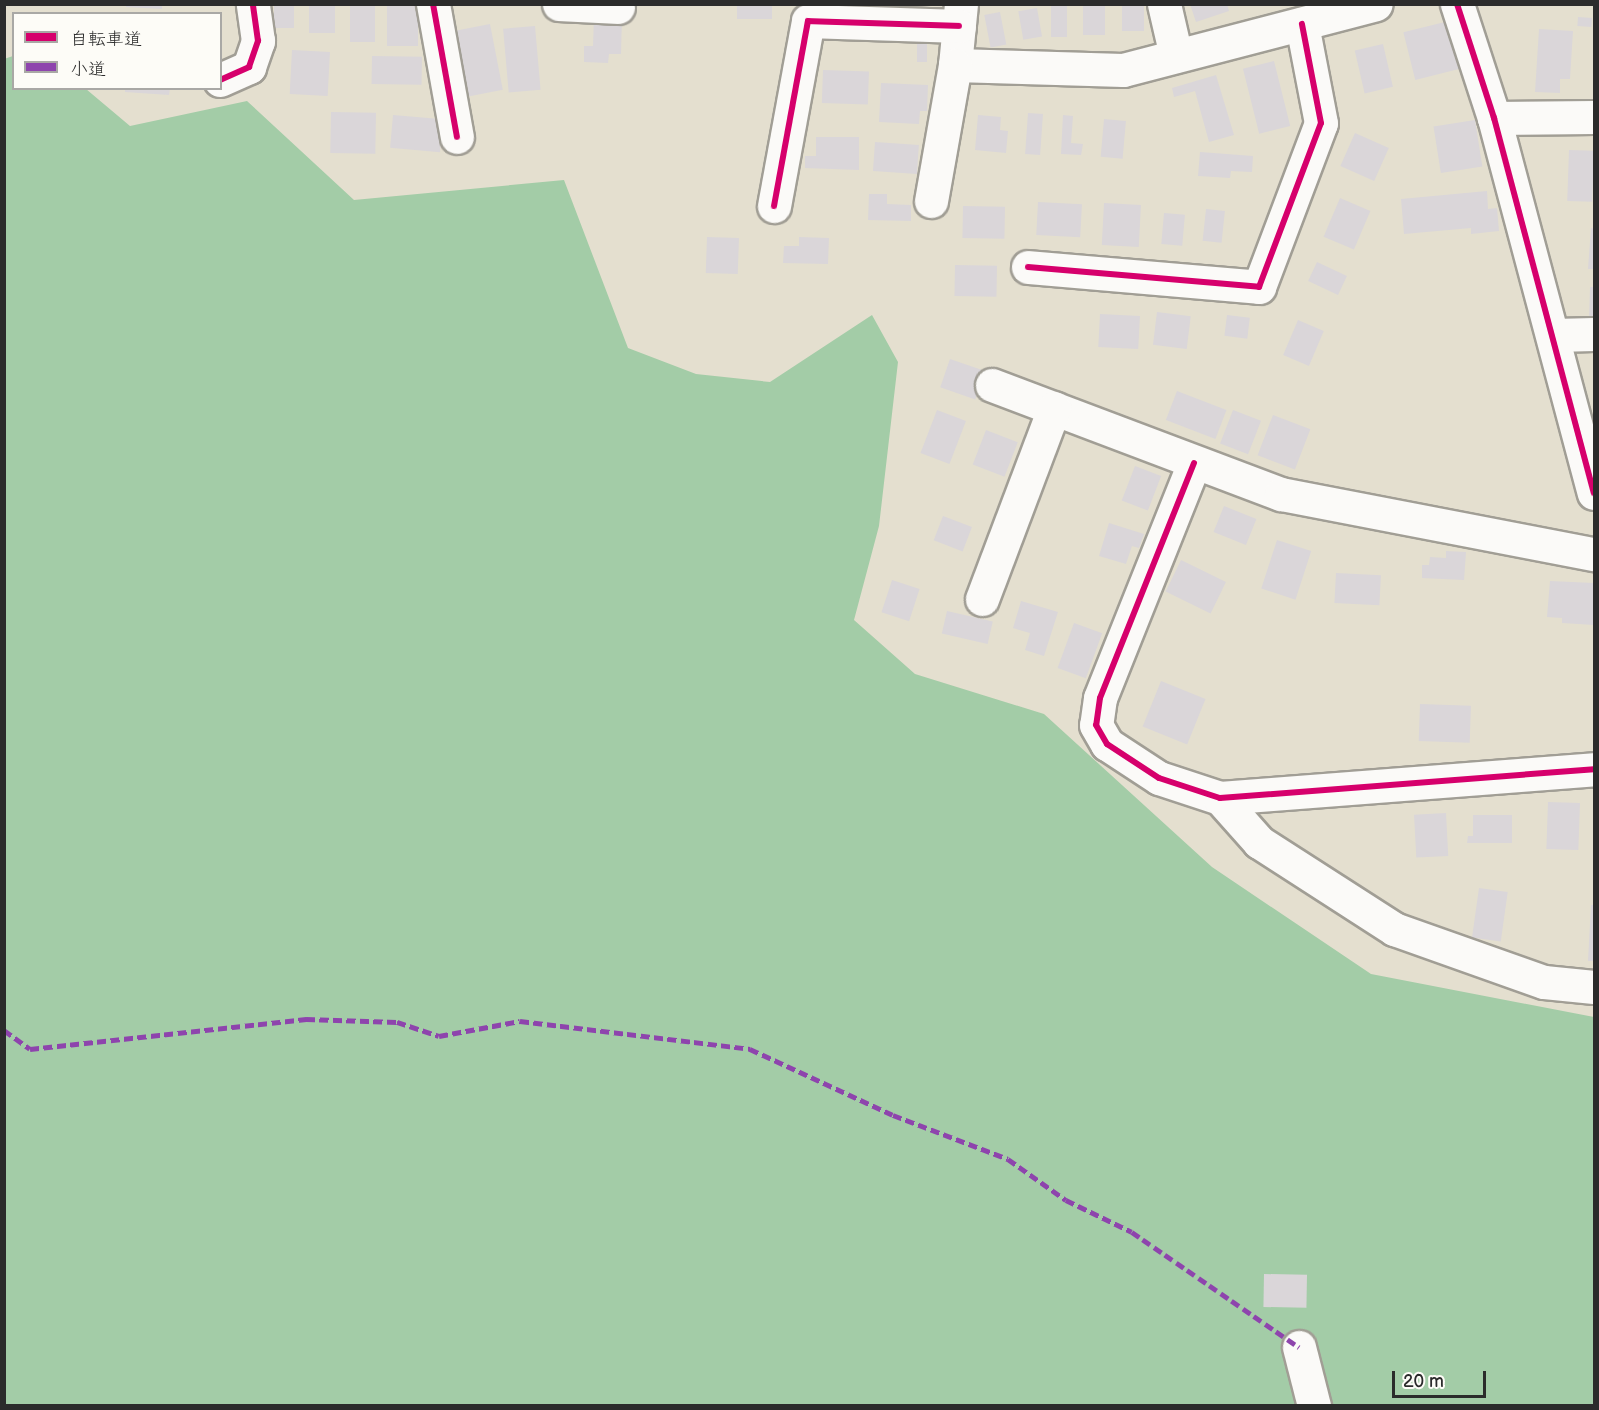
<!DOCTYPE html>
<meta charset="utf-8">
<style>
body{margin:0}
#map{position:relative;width:1599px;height:1410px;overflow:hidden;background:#e4dfcf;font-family:"Balsamiq Sans","Klee One",sans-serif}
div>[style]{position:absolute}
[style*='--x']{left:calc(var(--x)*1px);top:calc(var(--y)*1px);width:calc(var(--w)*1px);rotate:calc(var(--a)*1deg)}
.forest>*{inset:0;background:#a3cca7}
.building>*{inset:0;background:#dad6d9;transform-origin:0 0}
.roads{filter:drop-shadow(2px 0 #a19e95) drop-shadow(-2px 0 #a19e95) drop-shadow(0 2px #a19e95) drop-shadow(0 -2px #a19e95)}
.minor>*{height:33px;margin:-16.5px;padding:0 16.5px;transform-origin:16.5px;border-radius:16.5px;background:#fbfaf8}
.quiet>*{height:4.5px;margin-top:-2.25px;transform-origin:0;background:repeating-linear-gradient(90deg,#8e44ad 0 9px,transparent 0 13.5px)}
.cycleway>*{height:6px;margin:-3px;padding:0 3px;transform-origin:3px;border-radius:3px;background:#d6006c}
span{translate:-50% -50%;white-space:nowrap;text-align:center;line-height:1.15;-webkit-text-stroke:4.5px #fdfcf7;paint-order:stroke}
.frame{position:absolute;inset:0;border:6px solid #2b2b2b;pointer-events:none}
.legend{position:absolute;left:12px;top:12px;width:210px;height:78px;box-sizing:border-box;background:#fdfcf7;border:2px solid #a9a8a5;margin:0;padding:8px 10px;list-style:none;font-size:18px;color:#2b2b2b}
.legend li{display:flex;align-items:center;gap:12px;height:30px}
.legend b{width:30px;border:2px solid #a9a8a5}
.scale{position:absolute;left:1392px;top:1371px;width:94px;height:27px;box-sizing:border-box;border:3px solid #2b2b2b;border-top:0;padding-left:8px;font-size:18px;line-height:21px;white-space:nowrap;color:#2b2b2b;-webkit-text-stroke:4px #fdfcf7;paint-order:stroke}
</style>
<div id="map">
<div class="forest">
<div style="clip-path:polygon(13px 56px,14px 88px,86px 89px,130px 126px,247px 101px,354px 200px,564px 180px,628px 348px,696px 374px,770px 382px,872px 315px,898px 362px,879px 526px,854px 620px,915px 674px,1044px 714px,1212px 867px,1371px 974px,1594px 1017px,1594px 1405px,5px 1405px,4px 59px)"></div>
</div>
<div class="building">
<div style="clip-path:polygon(126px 4px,162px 4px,162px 9px,126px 7px)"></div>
<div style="left:274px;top:4px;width:20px;height:24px"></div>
<div style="left:309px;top:4px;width:26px;height:29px"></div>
<div style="left:350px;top:4px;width:25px;height:38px"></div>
<div style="left:387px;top:4px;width:31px;height:42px"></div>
<div style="left:737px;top:4px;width:35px;height:15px"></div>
<div style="left:1051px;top:4px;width:16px;height:33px"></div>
<div style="left:1083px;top:4px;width:22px;height:31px"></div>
<div style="left:1122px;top:4px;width:22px;height:27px"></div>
<div style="clip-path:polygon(1190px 4px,1227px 4px,1229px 11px,1196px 22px)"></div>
<div style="left:1037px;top:8px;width:29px;height:19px;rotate:80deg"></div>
<div style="left:1000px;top:12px;width:33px;height:16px;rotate:79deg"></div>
<div style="clip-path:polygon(594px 16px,622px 17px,621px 54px,609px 54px,608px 63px,584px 62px,584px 46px,593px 46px)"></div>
<div style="left:1578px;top:17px;width:14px;height:9px;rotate:4deg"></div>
<div style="left:1449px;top:21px;width:49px;height:47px;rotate:76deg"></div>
<div style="left:490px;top:24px;width:67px;height:43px;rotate:79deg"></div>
<div style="left:535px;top:26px;width:64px;height:32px;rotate:85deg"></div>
<div style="clip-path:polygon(1539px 29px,1573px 31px,1570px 79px,1560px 79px,1560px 93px,1535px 92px)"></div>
<div style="left:917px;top:38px;width:10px;height:24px"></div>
<div style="left:1383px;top:44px;width:44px;height:29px;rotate:77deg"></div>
<div style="left:292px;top:50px;width:38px;height:44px;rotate:3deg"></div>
<div style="left:372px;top:56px;width:50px;height:28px;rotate:1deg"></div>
<div style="left:1274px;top:61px;width:67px;height:32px;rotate:76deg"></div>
<div style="left:823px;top:70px;width:46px;height:33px;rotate:2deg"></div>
<div style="clip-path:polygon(1216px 75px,1234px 135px,1209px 142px,1195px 91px,1174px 97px,1172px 88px)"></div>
<div style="clip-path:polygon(881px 83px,928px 85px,927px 111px,920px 111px,919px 124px,879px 122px)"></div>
<div style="clip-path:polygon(125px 88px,170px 88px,169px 95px,125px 92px)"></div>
<div style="left:331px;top:112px;width:45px;height:41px;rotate:1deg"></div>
<div style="left:1028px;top:113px;width:15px;height:41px;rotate:4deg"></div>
<div style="left:393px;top:115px;width:50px;height:33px;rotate:5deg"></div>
<div style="clip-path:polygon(978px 115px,1001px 117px,1000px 130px,1008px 131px,1006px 153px,975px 150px)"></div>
<div style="clip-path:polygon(1063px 115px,1073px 116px,1071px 143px,1083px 144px,1081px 155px,1061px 154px)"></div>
<div style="left:1104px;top:119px;width:22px;height:38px;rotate:5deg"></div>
<div style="left:1475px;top:120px;width:47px;height:42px;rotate:81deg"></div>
<div style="left:1355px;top:133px;width:37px;height:36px;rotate:24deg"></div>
<div style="clip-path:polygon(816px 137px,859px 137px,859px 170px,805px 168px,805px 156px,816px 156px)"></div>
<div style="left:875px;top:142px;width:44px;height:29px;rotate:4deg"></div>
<div style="left:1569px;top:150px;width:25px;height:51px;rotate:2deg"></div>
<div style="clip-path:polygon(1200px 152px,1253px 156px,1252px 172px,1231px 171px,1230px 178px,1198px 176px)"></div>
<div style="clip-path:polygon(1487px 191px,1488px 209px,1497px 208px,1499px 231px,1471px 234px,1471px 228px,1404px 234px,1401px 199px)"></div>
<div style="clip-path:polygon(869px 194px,887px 194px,887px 204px,911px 205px,911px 221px,868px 220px)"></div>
<div style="left:1340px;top:198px;width:33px;height:42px;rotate:23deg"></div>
<div style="left:1038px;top:202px;width:44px;height:33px;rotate:3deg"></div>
<div style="left:1104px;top:203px;width:37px;height:42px;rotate:3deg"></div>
<div style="left:963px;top:206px;width:42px;height:32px;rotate:1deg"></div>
<div style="left:1206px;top:209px;width:19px;height:32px;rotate:6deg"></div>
<div style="left:1164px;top:213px;width:21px;height:31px;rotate:5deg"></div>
<div style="clip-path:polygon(1591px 228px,1594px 229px,1594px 269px,1588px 269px)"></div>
<div style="left:707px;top:237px;width:32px;height:36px;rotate:2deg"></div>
<div style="clip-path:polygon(799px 237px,829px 238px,828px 264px,783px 263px,784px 246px,799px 246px)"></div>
<div style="left:1317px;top:262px;width:33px;height:21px;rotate:25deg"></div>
<div style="left:955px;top:265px;width:42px;height:31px;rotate:1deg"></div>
<div style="clip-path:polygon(1590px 287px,1594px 287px,1594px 320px,1589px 320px)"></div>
<div style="left:1157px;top:312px;width:34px;height:33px;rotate:7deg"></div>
<div style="left:1100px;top:314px;width:40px;height:33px;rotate:3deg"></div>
<div style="left:1227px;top:315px;width:23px;height:21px;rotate:7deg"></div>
<div style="left:1298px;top:320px;width:28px;height:38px;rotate:23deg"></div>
<div style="left:950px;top:359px;width:37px;height:30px;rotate:19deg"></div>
<div style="left:1177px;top:391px;width:53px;height:31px;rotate:21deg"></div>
<div style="left:937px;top:410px;width:31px;height:46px;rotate:21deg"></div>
<div style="left:1233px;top:410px;width:30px;height:36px;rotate:21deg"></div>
<div style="left:1273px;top:415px;width:40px;height:43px;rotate:21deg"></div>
<div style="left:986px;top:430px;width:34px;height:37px;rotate:21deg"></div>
<div style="left:1135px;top:466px;width:28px;height:37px;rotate:21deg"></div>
<div style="left:1224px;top:506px;width:35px;height:28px;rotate:22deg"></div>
<div style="left:943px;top:516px;width:31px;height:26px;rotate:21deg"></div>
<div style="clip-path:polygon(1109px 523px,1144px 534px,1139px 548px,1132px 546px,1126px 564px,1099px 556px)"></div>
<div style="left:1277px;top:540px;width:36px;height:51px;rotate:18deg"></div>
<div style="clip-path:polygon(1446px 551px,1466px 552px,1464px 580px,1422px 578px,1422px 565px,1429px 565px,1430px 557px,1446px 558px)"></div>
<div style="left:1181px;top:560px;width:50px;height:35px;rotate:26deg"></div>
<div style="left:1336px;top:573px;width:45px;height:30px;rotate:3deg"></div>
<div style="left:892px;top:580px;width:29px;height:34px;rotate:18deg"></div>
<div style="clip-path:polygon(1550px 581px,1594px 583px,1594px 625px,1562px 623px,1562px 618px,1547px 617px)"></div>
<div style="clip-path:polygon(1021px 601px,1058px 612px,1044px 656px,1025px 650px,1030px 633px,1013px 628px)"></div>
<div style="left:947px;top:611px;width:47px;height:23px;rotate:13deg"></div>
<div style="left:1074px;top:623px;width:30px;height:48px;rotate:20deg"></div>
<div style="left:1161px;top:681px;width:48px;height:49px;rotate:22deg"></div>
<div style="left:1420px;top:704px;width:51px;height:37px;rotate:2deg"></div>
<div style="left:1548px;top:802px;width:32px;height:47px;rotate:2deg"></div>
<div style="left:1446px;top:813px;width:43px;height:32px;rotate:87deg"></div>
<div style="clip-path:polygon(1473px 815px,1512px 815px,1512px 843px,1467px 843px,1468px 836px,1473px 836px)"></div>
<div style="left:1479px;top:888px;width:29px;height:50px;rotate:8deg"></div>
<div style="clip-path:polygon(1591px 905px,1594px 905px,1594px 961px,1588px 961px)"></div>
<div style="left:1264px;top:1274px;width:43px;height:33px;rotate:1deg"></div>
</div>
<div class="roads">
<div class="minor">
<div style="--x:433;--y:4;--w:135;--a:79.8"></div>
<div style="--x:559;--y:4;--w:59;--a:2.9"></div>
<div style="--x:961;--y:4;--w:61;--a:95.6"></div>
<div style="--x:955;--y:65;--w:168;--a:1.7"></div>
<div style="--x:1123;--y:70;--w:261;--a:-14.6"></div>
<div style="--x:1164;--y:4;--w:53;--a:77"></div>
<div style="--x:1457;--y:4;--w:120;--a:72"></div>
<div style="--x:1494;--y:118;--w:388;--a:75.1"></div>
<div style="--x:220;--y:80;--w:32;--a:-24"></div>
<div style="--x:249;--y:67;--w:28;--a:-71"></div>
<div style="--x:258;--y:41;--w:37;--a:-98"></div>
<div style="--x:1494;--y:118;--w:100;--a:-0.6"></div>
<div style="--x:931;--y:201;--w:138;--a:-80"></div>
<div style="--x:774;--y:206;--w:188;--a:-79.6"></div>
<div style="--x:808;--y:21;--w:151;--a:1.9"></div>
<div style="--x:1028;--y:267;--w:232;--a:4.9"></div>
<div style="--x:1259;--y:287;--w:175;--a:-69.3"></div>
<div style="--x:1321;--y:123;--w:101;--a:-100.9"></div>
<div style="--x:1554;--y:335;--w:40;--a:-1.4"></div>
<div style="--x:992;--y:385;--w:309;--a:20.7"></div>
<div style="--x:1281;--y:494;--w:319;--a:10.9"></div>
<div style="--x:1194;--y:463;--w:253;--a:111.8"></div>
<div style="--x:1100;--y:698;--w:27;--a:98"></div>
<div style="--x:1096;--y:725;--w:22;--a:60"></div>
<div style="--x:1107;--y:744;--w:62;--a:33.2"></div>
<div style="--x:1159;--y:778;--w:64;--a:18.2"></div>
<div style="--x:1220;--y:798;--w:375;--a:-4.4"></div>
<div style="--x:982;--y:599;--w:204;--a:-69.3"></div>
<div style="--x:1220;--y:798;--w:59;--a:48.4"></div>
<div style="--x:1259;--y:842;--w:161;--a:32.8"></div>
<div style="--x:1394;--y:929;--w:159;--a:19.5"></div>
<div style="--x:1544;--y:982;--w:50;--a:5.7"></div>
<div style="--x:1299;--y:1347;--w:61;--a:75.7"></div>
</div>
</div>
<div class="quiet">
<div style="--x:4;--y:1030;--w:32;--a:36"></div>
<div style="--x:30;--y:1049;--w:278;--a:-6.2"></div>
<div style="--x:306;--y:1019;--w:91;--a:1.9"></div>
<div style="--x:397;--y:1022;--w:44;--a:18.4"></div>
<div style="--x:439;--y:1036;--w:82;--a:-10.5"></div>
<div style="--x:520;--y:1021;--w:232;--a:6.9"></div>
<div style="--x:750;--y:1049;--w:157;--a:24.8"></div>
<div style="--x:893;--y:1115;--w:123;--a:20.9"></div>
<div style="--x:1008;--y:1159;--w:71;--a:35.3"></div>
<div style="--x:1066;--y:1200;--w:73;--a:25.9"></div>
<div style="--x:1132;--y:1232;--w:203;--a:34.6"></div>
</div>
<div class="cycleway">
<div style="--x:433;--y:4;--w:135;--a:79.8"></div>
<div style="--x:1457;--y:4;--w:120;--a:72"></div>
<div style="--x:1494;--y:118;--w:388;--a:75.1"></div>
<div style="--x:220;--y:80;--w:32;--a:-24"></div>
<div style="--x:249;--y:67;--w:28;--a:-71"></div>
<div style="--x:258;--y:41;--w:37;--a:-98"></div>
<div style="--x:774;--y:206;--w:188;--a:-79.6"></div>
<div style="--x:808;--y:21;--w:151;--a:1.9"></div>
<div style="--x:1028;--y:267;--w:232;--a:4.9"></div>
<div style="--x:1259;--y:287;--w:175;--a:-69.3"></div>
<div style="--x:1321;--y:123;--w:101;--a:-100.9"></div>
<div style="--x:1194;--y:463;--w:253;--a:111.8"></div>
<div style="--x:1100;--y:698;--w:27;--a:98"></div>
<div style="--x:1096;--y:725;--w:22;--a:60"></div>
<div style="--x:1107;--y:744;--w:62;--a:33.2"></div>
<div style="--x:1159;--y:778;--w:64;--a:18.2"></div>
<div style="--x:1220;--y:798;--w:375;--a:-4.4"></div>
</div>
<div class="frame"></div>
<ul class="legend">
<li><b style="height:8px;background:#d6006c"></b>自転車道</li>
<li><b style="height:8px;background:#8e44ad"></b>小道</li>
</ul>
<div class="scale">20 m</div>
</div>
